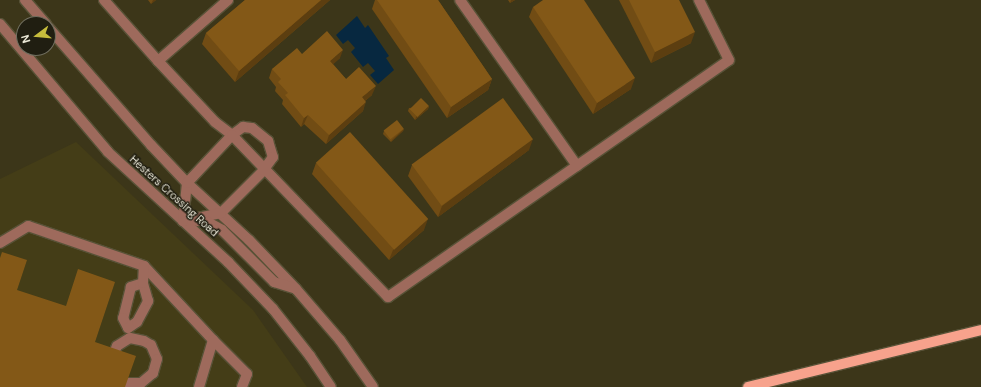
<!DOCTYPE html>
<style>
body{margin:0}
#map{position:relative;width:981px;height:387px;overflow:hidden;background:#3c3619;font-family:"DM Sans",sans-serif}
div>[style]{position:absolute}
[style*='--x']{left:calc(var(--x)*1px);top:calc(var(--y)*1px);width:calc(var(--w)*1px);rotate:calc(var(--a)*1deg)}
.built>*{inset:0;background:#443d17}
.water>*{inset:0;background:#072840}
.roads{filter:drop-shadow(1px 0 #585237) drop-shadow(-1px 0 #585237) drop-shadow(0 1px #585237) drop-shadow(0 -1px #585237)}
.minor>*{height:10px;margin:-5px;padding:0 5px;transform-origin:5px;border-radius:5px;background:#9e6a5c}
.major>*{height:10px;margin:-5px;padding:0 5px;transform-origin:5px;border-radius:5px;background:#f7a28c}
.wall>*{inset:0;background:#714c14}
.shaded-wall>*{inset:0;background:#5c3e10}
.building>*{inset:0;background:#835817;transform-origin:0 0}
span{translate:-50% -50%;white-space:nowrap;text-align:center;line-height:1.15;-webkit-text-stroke:3px #201e11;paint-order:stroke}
.street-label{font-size:11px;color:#ebe8d7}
.north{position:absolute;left:16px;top:16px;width:40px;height:40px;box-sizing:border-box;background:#201e11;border:1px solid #716f60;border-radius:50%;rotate:254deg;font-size:11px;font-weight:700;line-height:16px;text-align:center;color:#ebe8d7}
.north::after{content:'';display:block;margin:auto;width:14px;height:18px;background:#c6bc3c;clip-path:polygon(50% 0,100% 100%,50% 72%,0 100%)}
</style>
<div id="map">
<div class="built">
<div style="clip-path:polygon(76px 142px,253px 310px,307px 387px,0 387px,0 179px)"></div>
</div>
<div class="water">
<div style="clip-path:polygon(357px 16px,365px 28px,368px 25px,389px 56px,386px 58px,394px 70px,378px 84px,370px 75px,375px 71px,368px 63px,363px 67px,351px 52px,355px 48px,348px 40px,343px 44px,336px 35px)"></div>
</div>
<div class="roads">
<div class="minor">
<div style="--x:25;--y:0;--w:32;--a:49"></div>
<div style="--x:104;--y:0;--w:81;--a:48.5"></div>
<div style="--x:158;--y:61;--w:93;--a:-41.1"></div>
<div style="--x:460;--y:0;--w:203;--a:54.8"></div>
<div style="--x:0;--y:24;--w:167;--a:49.8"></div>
<div style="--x:108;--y:152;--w:163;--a:42.5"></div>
<div style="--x:228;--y:262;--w:65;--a:46.2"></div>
<div style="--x:273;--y:309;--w:60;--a:51.8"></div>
<div style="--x:310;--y:356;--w:37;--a:56"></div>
<div style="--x:48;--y:27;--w:157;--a:48.9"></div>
<div style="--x:151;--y:145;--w:52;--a:46.5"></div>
<div style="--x:187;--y:183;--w:84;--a:42.6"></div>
<div style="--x:249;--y:240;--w:68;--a:46.2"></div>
<div style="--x:296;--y:289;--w:67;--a:49.2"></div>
<div style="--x:340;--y:340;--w:57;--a:54.9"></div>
<div style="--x:158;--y:61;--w:83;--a:46.9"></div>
<div style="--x:215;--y:122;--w:21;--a:37"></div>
<div style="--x:232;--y:135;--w:14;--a:-36"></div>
<div style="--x:243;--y:127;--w:9;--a:6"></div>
<div style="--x:252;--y:128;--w:21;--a:39"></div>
<div style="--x:268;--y:141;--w:17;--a:73"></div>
<div style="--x:273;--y:157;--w:17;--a:126"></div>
<div style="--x:263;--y:171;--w:59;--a:135"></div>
<div style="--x:221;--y:213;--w:39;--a:168"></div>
<div style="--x:183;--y:221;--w:38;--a:-84"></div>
<div style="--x:187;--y:183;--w:66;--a:-46.8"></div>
<div style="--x:232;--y:135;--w:225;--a:46.1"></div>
<div style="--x:388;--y:297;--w:415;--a:-34.8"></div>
<div style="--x:729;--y:60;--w:67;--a:-116.6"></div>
<div style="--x:197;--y:221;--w:9;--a:0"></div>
<div style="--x:206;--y:221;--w:18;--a:29"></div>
<div style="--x:222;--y:230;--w:74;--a:45"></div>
<div style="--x:274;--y:282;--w:21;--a:17"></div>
<div style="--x:0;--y:243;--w:33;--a:-31"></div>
<div style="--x:28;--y:226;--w:123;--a:19"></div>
<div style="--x:144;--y:266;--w:101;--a:47"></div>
<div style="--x:213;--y:340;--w:49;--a:106.6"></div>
<div style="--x:143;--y:283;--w:13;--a:162"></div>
<div style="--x:131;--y:287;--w:32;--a:104"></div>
<div style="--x:123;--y:318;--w:11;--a:63"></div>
<div style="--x:128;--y:328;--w:11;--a:-34"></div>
<div style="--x:137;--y:322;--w:24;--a:-62"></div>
<div style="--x:148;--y:301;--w:19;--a:-106"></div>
<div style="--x:143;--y:283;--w:17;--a:-87"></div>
<div style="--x:213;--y:340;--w:48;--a:45"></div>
<div style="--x:247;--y:374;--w:14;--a:111"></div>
<div style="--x:111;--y:360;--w:15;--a:-67"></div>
<div style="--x:117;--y:346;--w:15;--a:-32"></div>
<div style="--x:130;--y:338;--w:14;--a:12"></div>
<div style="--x:144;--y:341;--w:8;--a:30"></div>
<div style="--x:151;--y:345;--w:15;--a:67"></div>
<div style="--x:157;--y:359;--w:15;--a:106"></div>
<div style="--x:153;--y:373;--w:16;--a:140"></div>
<div style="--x:141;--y:383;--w:14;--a:180"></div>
</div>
<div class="major">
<div style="--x:748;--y:387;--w:240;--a:-13.7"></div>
</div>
</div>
<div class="wall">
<div style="clip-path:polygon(148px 0,156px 0,151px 4px)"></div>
<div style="clip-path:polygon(245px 0,330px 0,235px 82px,202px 44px,206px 33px)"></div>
<div style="clip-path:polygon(375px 0,438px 0,492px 79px,488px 90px,447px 118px,372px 9px)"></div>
<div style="clip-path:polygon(508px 0,515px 0,510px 3px)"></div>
<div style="clip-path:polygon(619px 0,679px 0,691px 43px,651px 63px)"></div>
<div style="clip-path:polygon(533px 7px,631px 89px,593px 114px,529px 17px)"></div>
<div style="clip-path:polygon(302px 54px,340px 58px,333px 64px,346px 79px,372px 95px,365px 101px,363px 111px,326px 144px,304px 124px,301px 127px,282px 104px,283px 100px,275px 91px,276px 87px,269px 78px,272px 69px)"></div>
<div style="clip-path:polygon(429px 106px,428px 109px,415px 120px,408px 111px,409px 108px)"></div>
<div style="clip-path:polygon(404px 129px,403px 131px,391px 142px,383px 134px,384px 131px)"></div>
<div style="clip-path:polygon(529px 150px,438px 217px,408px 176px,412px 165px)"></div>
<div style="clip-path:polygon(316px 163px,424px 230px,389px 260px,312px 174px)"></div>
</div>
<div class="shaded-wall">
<div style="clip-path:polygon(153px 0,156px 0,151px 4px)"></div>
<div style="clip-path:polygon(321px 0,330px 0,235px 82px,239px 71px)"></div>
<div style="clip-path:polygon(511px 0,515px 0,510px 3px)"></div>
<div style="clip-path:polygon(695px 32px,691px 43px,651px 63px,655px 52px)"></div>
<div style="clip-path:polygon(343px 50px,340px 58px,327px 70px,330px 61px)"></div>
<div style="clip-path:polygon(635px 78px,631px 89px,593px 114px,597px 103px)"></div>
<div style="clip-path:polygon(492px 79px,488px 90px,447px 118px,451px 107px)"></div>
<div style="clip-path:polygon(376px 86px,372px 95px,359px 106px,362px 97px)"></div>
<div style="clip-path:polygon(366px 102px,363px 111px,326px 144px,329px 135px)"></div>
<div style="clip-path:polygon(429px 106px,428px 109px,415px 120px,416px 117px)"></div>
<div style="clip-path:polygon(308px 115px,304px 124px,301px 127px,304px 118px)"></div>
<div style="clip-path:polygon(404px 129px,403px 131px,391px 142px,392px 140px)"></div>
<div style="clip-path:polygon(533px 139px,529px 150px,438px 217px,442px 206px)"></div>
<div style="clip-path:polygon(428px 219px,424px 230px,389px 260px,393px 250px)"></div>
</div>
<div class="building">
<div style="clip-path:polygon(245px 0,321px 0,239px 71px,206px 33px)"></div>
<div style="clip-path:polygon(377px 0,438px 0,492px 79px,451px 107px)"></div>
<div style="clip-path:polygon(543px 0,584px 0,635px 78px,597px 103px,533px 7px)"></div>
<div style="clip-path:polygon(629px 0,679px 0,695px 32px,655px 52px)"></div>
<div style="clip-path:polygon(327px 31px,343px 50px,330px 61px,346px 79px,359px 67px,376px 86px,362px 97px,366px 102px,329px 135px,308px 115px,304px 118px,285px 95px,288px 93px,278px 82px,281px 79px,272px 69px,297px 48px,302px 54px)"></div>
<div style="left:421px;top:98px;width:11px;height:16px;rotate:45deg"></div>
<div style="left:503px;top:98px;width:51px;height:113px;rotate:54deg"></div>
<div style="left:397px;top:120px;width:11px;height:17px;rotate:52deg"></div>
<div style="left:350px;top:132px;width:117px;height:46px;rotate:48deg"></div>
<div style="clip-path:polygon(2px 252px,27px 260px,17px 290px,66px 306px,78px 269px,115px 282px,95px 342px,136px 356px,125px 387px,0 387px,0 258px)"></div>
</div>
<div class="street-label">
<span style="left:174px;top:196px;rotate:42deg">Hesters Crossing Road</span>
</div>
<div class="north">N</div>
</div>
